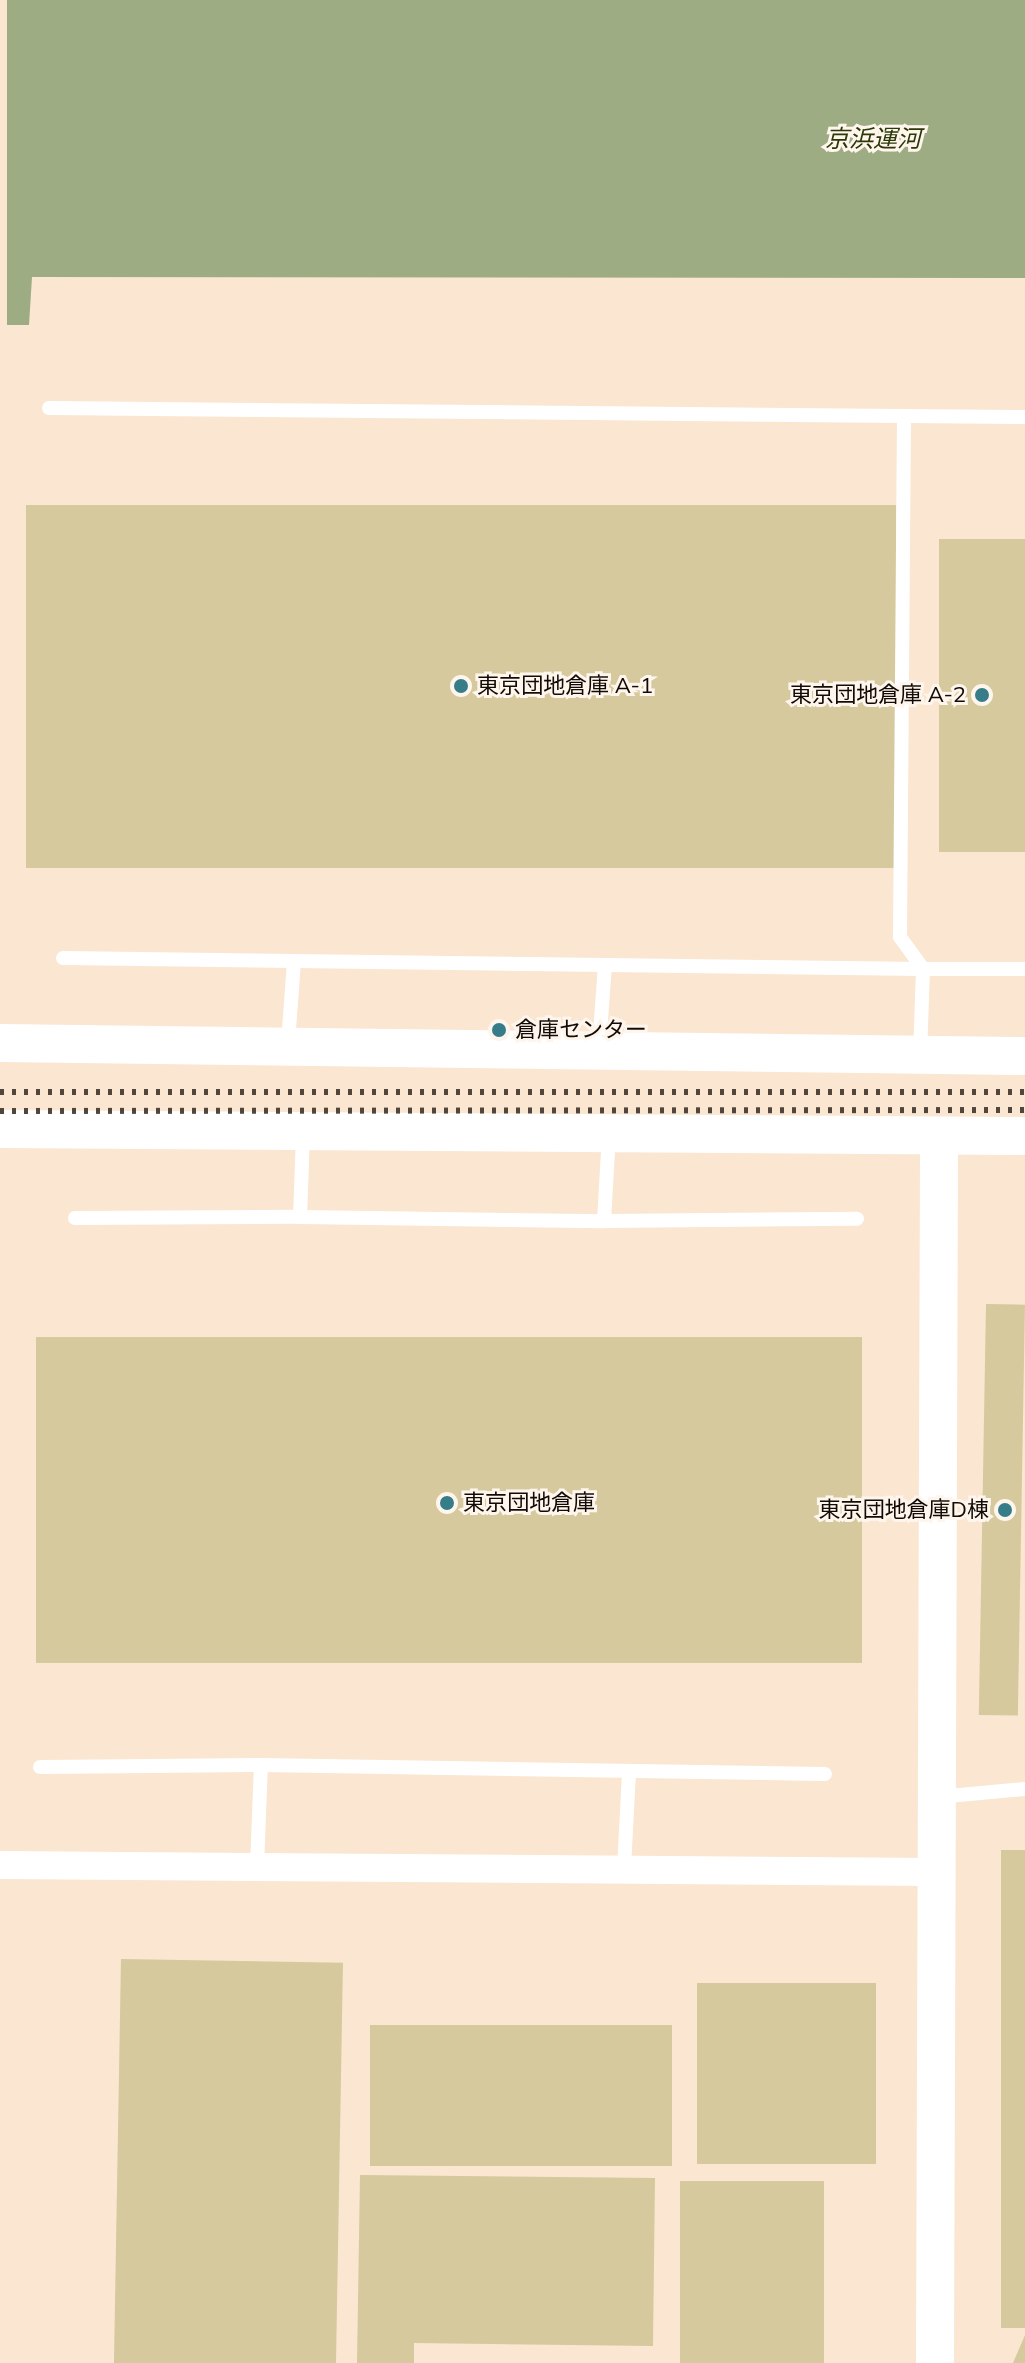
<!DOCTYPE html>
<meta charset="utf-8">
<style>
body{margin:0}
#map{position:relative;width:1025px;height:2363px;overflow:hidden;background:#fbe6d1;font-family:Mulish,"Noto Sans JP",sans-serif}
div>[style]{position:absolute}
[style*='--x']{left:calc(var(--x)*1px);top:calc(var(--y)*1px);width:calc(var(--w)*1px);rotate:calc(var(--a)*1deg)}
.water>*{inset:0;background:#9dac82}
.pier>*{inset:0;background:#fbe6d1;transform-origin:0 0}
.building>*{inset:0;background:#d5c99d;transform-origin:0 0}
.lane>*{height:14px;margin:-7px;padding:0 7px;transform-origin:7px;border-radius:7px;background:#fff}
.street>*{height:28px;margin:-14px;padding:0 14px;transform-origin:14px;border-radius:14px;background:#fff}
.secondary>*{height:38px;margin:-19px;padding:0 19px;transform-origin:19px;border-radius:19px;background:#fff}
.rail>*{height:6px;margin-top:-3px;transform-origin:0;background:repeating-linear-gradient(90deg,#50463c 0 4px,transparent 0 12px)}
.dots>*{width:22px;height:22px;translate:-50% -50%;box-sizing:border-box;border:4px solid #fef5ed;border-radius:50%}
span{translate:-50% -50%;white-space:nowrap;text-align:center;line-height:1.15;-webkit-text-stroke:6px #fef5ed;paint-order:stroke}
.poi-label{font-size:22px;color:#120b05}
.left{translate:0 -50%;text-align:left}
.right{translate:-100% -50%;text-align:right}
.water-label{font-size:24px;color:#2b3807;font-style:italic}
</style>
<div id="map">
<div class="water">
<div style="clip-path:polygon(0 0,1025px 0,1025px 278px,32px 277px,29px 325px,0 325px)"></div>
</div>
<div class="pier">
<div style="left:0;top:0;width:7px;height:329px"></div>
</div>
<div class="building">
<div style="left:26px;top:505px;width:870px;height:363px"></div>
<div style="left:939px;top:539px;width:86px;height:313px"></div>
<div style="left:986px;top:1304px;width:39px;height:411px;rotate:1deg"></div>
<div style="left:36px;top:1337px;width:826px;height:326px"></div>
<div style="left:1001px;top:1850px;width:24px;height:478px"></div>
<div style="left:121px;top:1959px;width:222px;height:404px;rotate:1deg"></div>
<div style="left:697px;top:1983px;width:179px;height:181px"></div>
<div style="left:370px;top:2025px;width:302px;height:141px"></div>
<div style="clip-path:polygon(360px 2175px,655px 2178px,653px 2346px,414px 2343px,414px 2363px,357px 2363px)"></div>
<div style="left:680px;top:2181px;width:144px;height:182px"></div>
<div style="clip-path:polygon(1025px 2335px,1025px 2363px,1013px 2363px)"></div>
</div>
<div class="lane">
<div style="--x:49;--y:408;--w:855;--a:0.54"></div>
<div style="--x:904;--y:416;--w:521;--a:90.44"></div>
<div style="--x:900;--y:937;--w:39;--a:54"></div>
<div style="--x:904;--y:416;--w:121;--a:0.5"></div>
<div style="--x:63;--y:958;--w:860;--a:0.73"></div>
<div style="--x:288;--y:1043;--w:82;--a:-85.8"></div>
<div style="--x:599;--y:1048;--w:83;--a:-85.9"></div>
<div style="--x:920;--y:1055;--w:86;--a:-88"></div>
<div style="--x:923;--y:969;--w:102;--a:0"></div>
<div style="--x:303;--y:1133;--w:84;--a:92"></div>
<div style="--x:300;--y:1217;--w:304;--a:0.8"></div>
<div style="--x:609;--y:1134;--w:87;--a:93.3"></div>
<div style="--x:604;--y:1221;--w:253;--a:-0.5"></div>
<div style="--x:75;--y:1218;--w:225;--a:-0.3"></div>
<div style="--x:40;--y:1767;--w:221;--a:-0.5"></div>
<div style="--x:938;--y:1797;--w:87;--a:-5.3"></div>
<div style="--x:257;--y:1867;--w:102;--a:-87.8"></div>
<div style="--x:261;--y:1765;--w:564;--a:0.91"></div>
<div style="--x:624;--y:1868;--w:97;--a:-87"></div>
</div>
<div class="street">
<div style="--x:0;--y:1865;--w:936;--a:0.43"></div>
</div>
<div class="secondary">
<div style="--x:0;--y:1043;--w:1025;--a:0.73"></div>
<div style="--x:0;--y:1129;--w:1025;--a:0.39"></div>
<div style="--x:935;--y:2363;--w:1227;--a:-89.81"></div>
</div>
<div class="rail">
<div style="--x:0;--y:1092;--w:1025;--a:0"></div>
<div style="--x:0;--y:1111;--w:1025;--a:-0.06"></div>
</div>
<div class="dots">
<div style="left:461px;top:686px;background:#377d89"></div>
<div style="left:982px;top:695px;background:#377d89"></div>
<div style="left:499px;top:1030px;background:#377d89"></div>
<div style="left:447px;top:1503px;background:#377d89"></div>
<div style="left:1005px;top:1510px;background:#377d89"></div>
</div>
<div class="poi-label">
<span class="left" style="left:477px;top:686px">東京団地倉庫 A-1</span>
<span class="right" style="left:966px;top:695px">東京団地倉庫 A-2</span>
<span class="left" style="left:515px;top:1030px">倉庫センター</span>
<span class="left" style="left:463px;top:1503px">東京団地倉庫</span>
<span class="right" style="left:989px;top:1510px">東京団地倉庫D棟</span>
</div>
<div class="water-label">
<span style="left:873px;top:139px">京浜運河</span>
</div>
</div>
